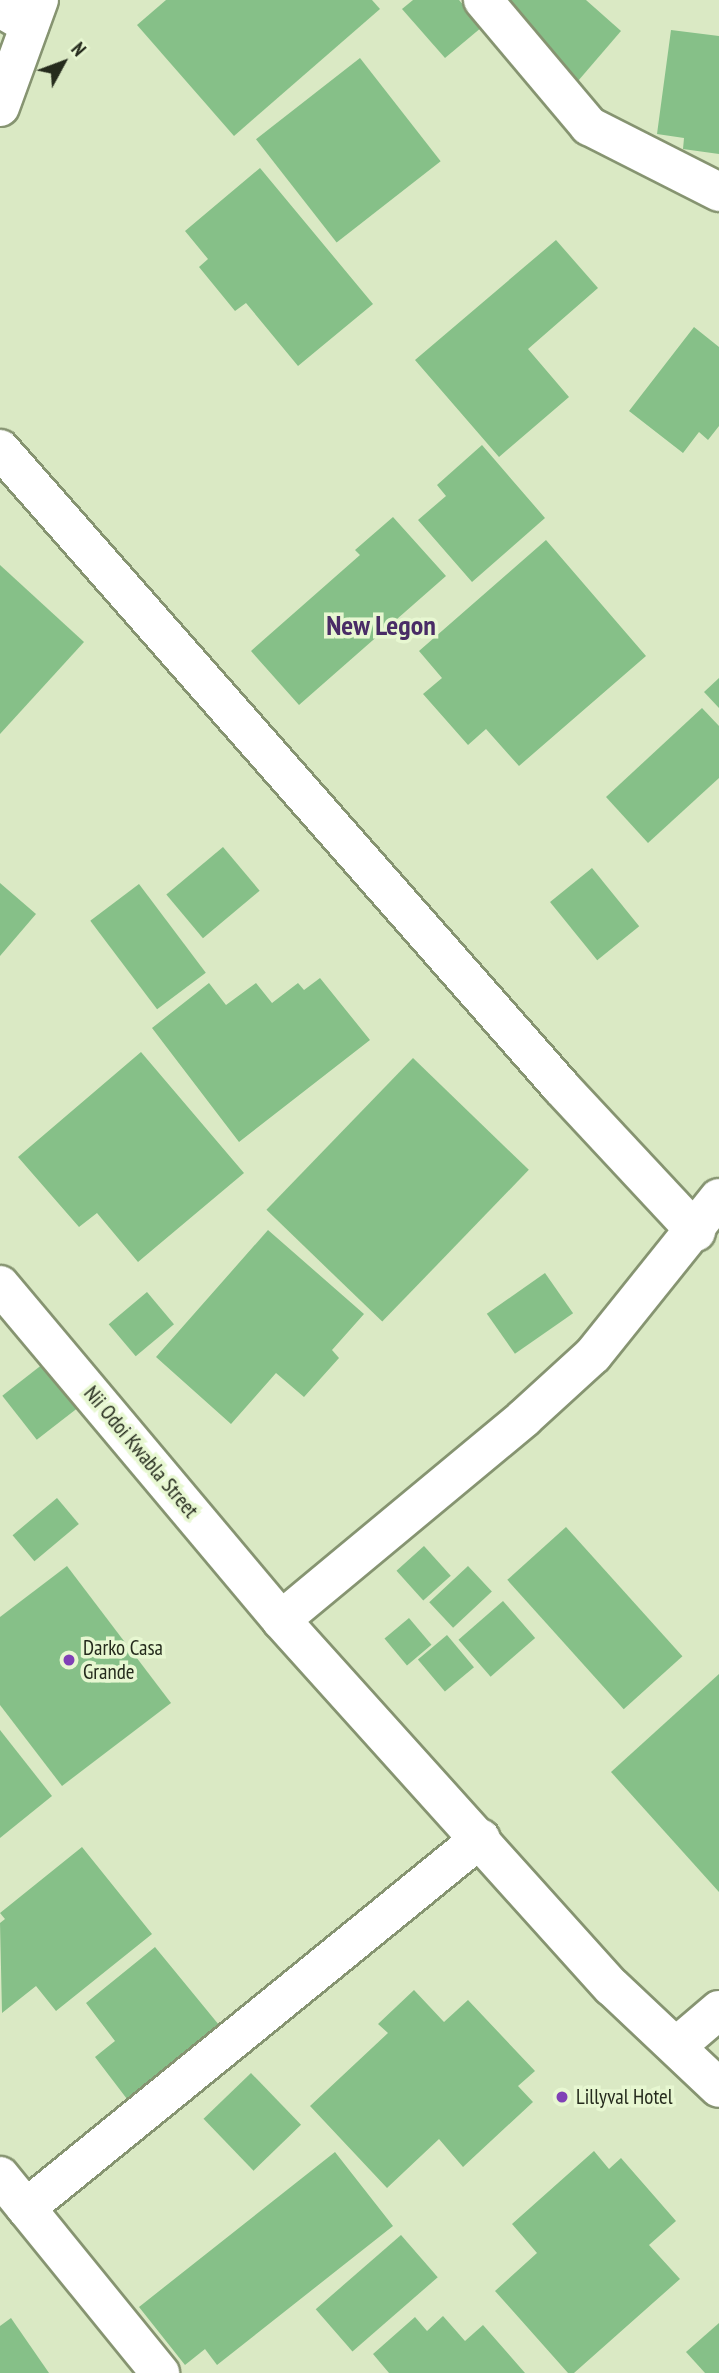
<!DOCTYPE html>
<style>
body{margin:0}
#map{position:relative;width:719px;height:2373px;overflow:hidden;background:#dae9c4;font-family:"PT Sans Narrow",sans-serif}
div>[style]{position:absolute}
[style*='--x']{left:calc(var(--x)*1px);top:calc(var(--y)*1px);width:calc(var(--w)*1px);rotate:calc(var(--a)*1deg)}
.building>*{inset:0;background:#86c088;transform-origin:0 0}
.roads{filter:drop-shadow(2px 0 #869471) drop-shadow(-2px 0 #869471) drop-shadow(0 2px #869471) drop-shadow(0 -2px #869471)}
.street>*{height:38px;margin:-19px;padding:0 19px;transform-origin:19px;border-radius:19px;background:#fff}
.dots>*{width:19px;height:19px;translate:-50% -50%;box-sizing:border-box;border:4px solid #e7f7d1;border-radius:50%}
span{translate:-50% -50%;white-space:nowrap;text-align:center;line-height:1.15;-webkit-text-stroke:7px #e7f7d1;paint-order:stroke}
.street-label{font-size:21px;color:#252b1d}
.poi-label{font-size:21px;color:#252b1d}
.left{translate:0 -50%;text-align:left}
.district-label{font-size:28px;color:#492c66;font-weight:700}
.north{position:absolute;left:28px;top:28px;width:70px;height:70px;-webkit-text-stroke:5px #e7f7d1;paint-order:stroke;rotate:49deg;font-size:19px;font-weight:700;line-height:28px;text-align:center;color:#252b1d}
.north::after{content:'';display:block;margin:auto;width:24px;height:32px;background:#252b1d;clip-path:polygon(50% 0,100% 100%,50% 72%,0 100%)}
</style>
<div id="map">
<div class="building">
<div style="clip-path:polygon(166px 0,372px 0,380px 9px,234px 136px,137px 25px)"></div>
<div style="clip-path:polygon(413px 0,459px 0,482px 27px,445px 58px,402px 9px)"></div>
<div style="clip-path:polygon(511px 0,586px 0,621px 31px,578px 81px,501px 12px)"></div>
<div style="clip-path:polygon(671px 30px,719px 36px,719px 154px,683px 149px,684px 138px,657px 134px)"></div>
<div style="left:360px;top:58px;width:131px;height:132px;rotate:52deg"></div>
<div style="clip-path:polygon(260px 168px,373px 304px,298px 366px,246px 303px,235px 311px,199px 267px,208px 259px,185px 231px)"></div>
<div style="clip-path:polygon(556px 240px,598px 288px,528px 349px,569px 397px,499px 457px,415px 360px)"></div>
<div style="clip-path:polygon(694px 327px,719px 347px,719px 426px,708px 440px,699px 432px,683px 453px,629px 411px)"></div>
<div style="clip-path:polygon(482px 445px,545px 518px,472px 582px,418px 520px,446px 496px,437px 485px)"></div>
<div style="clip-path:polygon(393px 517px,446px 576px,299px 705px,251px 651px,360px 555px,355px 550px)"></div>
<div style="clip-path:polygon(546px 540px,646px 656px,519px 766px,486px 729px,468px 745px,423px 694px,442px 678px,419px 651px)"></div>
<div style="clip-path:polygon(0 565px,84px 642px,0 734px)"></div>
<div style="clip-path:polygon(719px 678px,719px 708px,704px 692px)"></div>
<div style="clip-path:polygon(702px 708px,719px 726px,719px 778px,648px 843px,606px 797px)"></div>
<div style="left:223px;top:847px;width:57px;height:74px;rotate:50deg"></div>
<div style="left:592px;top:868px;width:75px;height:54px;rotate:51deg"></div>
<div style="clip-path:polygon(0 883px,36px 914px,0 956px)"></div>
<div style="left:139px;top:884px;width:111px;height:61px;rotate:53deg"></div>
<div style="clip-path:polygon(320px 978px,370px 1040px,239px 1142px,152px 1028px,209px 983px,226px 1005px,256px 983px,272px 1003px,298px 983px,304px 990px)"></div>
<div style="clip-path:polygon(141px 1052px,244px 1173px,138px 1262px,97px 1213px,79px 1227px,18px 1157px)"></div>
<div style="left:413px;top:1058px;width:161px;height:211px;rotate:44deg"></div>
<div style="clip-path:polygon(268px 1230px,364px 1314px,332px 1350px,339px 1358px,304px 1397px,276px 1373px,231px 1424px,156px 1357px)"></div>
<div style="left:545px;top:1273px;width:49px;height:71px;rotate:55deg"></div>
<div style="left:147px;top:1292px;width:42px;height:50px;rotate:50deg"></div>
<div style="left:48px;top:1360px;width:56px;height:58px;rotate:52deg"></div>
<div style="left:57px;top:1498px;width:34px;height:58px;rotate:50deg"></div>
<div style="left:566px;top:1527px;width:174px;height:79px;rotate:48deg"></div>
<div style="left:424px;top:1546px;width:40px;height:37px;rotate:48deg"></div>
<div style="clip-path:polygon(67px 1566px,171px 1703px,62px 1786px,0 1705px,0 1617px)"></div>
<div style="left:468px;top:1566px;width:35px;height:53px;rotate:47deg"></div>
<div style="left:503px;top:1601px;width:49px;height:59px;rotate:49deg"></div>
<div style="left:409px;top:1618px;width:35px;height:32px;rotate:50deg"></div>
<div style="left:447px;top:1635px;width:42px;height:38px;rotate:50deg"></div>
<div style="clip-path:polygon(719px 1674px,719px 1892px,611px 1772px)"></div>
<div style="clip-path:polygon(0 1730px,52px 1796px,0 1838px)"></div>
<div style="clip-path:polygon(82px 1847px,152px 1934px,56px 2011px,36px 1986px,2px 2013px,0 1923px,5px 1919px,0 1913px)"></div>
<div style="clip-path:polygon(155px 1947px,219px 2025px,127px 2099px,95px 2057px,115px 2041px,86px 2003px)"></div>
<div style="clip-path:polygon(414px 1990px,444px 2022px,468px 2000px,535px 2071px,518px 2086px,533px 2102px,463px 2167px,439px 2139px,387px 2188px,310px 2106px,388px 2033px,378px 2024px)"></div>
<div style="left:251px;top:2073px;width:72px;height:66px;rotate:46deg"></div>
<div style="clip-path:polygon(594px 2151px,609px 2169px,621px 2158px,676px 2221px,649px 2245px,680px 2279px,574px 2373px,568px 2373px,495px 2291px,537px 2253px,512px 2224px)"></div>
<div style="clip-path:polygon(335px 2152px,393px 2226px,217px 2365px,205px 2349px,185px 2365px,139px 2307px)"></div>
<div style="left:401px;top:2235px;width:56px;height:113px;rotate:49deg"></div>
<div style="clip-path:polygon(443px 2316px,465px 2341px,483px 2325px,525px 2373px,389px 2373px,373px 2354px,415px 2317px,427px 2331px)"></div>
<div style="clip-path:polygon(11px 2318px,49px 2373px,0 2373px,0 2326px)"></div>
<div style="clip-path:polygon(719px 2323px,719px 2373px,705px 2373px,686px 2352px)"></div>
</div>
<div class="roads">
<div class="street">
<div style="--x:483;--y:0;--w:165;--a:49.9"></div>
<div style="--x:589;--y:126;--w:146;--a:26.9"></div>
<div style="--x:0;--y:8;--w:34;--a:30"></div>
<div style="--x:0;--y:107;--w:114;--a:-70"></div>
<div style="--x:0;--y:449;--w:850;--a:48.67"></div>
<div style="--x:561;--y:1087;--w:198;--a:47"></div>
<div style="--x:0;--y:1285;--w:437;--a:50"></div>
<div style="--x:281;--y:1620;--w:494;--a:48"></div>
<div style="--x:612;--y:1987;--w:147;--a:43.3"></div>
<div style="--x:281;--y:1620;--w:316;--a:-39.7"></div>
<div style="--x:524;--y:1418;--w:93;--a:-42.4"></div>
<div style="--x:593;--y:1355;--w:201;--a:-51.3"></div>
<div style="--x:678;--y:2045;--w:54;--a:-40.5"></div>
<div style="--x:0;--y:2176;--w:254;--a:50.9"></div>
<div style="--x:26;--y:2208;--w:586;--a:-39.12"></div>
</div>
</div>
<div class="dots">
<div style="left:69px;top:1660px;background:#8041b6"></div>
<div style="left:562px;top:2097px;background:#8041b6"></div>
</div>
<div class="street-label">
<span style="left:141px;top:1452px;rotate:50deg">Nii Odoi Kwabla Street</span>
</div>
<div class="poi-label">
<span class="left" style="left:83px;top:1660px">Darko Casa<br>Grande</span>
<span class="left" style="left:576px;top:2097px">Lillyval Hotel</span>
</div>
<div class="district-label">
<span style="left:381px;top:625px">New Legon</span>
</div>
<div class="north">N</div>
</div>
